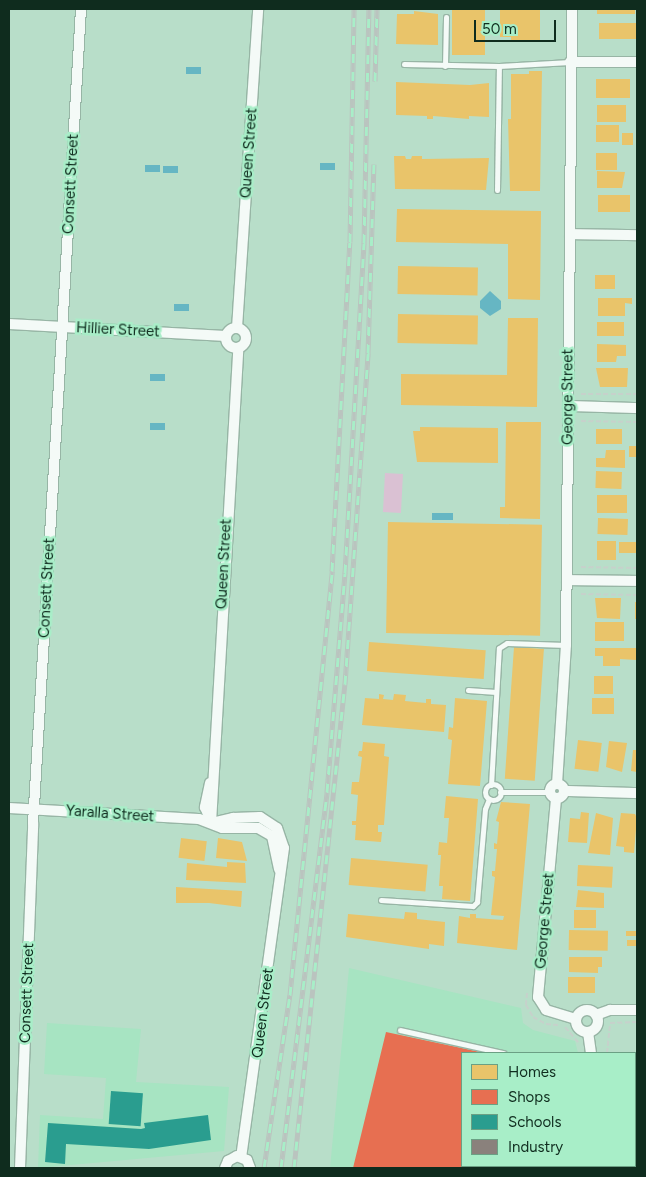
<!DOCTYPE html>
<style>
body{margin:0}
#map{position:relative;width:646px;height:1177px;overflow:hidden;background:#b8dec9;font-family:Figtree,sans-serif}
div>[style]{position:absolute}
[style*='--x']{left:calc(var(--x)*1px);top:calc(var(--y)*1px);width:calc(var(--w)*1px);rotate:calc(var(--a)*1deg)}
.built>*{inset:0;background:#a7e4c2}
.green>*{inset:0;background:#dac1d3;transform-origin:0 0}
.water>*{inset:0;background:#66b6c3;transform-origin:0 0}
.homes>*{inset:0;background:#e9c46a;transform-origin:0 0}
.shops>*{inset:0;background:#e76f51}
.schools>*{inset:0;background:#2a9d8f;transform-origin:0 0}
.industry>*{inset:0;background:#8a817c}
.path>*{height:2px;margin-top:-1px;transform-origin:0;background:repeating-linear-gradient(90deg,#c6d1cb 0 5px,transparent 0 7.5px)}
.roads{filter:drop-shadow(1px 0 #97b5a5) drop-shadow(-1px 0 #97b5a5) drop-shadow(0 1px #97b5a5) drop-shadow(0 -1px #97b5a5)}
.service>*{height:5px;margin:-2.5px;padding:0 2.5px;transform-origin:2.5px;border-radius:2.5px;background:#f4faf7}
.service>.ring{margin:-2.5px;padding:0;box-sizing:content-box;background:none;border:5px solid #f4faf7;border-radius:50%}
.minor>*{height:10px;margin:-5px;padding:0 5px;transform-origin:5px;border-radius:5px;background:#f4faf7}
.minor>.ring{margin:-5px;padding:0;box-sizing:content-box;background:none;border:10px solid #f4faf7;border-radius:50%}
.rail>*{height:5px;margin-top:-2.5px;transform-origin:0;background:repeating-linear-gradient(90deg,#a8eec8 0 9px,#bac4bf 0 18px);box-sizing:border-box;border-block:1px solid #bac4bf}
span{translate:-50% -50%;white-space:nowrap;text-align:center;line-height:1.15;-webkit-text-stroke:5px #a8eec8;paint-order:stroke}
.street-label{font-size:15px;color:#0f2c1e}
.frame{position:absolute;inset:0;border:10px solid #0f2c1e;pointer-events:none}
.legend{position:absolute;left:461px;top:1052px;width:175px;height:115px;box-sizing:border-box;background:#a8eec8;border:1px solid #6ba084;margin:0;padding:6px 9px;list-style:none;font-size:15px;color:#0f2c1e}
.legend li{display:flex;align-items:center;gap:10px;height:25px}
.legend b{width:25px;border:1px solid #6ba084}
.scale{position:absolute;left:474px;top:20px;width:82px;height:22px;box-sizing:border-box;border:2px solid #0f2c1e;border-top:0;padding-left:6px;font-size:15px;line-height:18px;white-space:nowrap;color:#0f2c1e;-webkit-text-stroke:4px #a8eec8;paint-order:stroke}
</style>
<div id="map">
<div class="built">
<div style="clip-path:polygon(349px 968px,521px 1008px,523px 1023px,533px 1030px,575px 1041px,578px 1053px,462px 1053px,462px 1166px,560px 1166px,559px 1168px,330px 1168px)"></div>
<div style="clip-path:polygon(47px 1023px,141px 1029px,136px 1082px,229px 1087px,224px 1151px,38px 1168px,40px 1115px,103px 1119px,106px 1078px,44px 1074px)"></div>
<div style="clip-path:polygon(635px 1131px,637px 1168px,597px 1168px,635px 1166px)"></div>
</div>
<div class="green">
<div style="left:385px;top:473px;width:18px;height:39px;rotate:3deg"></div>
</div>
<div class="water">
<div style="left:186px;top:67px;width:15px;height:7px"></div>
<div style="left:320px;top:163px;width:15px;height:7px"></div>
<div style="left:145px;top:165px;width:15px;height:7px"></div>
<div style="left:163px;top:166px;width:15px;height:7px"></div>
<div style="clip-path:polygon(490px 291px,501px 301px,501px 309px,490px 316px,480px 308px,480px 301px)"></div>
<div style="left:174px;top:304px;width:15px;height:7px"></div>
<div style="left:150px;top:374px;width:15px;height:7px"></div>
<div style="left:150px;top:423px;width:15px;height:7px"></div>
<div style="left:432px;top:513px;width:21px;height:7px"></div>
</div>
<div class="homes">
<div style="left:452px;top:9px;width:33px;height:46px"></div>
<div style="clip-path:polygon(530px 9px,540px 10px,540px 42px,511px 41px,511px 37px,500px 37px,500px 10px)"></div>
<div style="left:597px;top:9px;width:38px;height:5px"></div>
<div style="clip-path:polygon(414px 11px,438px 14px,438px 45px,396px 44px,397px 14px,414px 14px)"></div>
<div style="left:599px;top:23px;width:38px;height:16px"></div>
<div style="clip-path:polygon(529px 71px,542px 71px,540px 191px,510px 191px,508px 119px,511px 119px,511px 74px,529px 74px)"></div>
<div style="left:596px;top:79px;width:34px;height:19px"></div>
<div style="clip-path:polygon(396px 82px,470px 85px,489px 83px,489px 117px,469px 116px,469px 119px,433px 116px,433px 119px,427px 119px,427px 116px,396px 115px)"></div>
<div style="left:597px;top:105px;width:29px;height:17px"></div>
<div style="left:596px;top:125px;width:23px;height:17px"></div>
<div style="left:622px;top:133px;width:11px;height:12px"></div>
<div style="left:596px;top:153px;width:21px;height:17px"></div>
<div style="clip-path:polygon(394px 156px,405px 156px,406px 159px,411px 159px,412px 156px,422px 156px,422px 159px,489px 158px,486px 190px,395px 189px)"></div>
<div style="clip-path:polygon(597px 171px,625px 172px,622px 188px,597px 188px)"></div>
<div style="left:598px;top:195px;width:32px;height:17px"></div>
<div style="clip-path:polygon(397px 209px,541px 211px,540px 300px,508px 299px,508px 244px,396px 242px)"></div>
<div style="left:398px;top:266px;width:80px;height:28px;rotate:1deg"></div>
<div style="left:595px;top:275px;width:20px;height:14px"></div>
<div style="clip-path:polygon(598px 298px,632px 298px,632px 304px,625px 303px,625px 316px,598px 316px)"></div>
<div style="left:398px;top:314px;width:80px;height:29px;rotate:1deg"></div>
<div style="clip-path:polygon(508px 318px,538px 318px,537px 407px,401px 405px,401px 374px,507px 375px)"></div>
<div style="left:597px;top:322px;width:27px;height:14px"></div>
<div style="clip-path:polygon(597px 344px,626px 345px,626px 356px,617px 356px,616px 362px,597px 362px)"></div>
<div style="clip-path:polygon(596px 368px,628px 368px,627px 387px,600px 387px)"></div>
<div style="clip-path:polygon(506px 422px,541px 422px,540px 519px,500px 518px,500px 507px,505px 507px)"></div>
<div style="clip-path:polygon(420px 427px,498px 428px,498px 463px,417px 462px,413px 431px,420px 431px)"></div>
<div style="left:596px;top:429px;width:26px;height:15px"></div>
<div style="left:629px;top:446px;width:8px;height:11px"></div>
<div style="clip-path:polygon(606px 450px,625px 450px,625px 468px,596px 467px,596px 458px,605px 458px)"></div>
<div style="left:596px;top:471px;width:26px;height:17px;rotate:2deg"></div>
<div style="left:597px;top:495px;width:30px;height:18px"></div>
<div style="left:598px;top:518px;width:30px;height:16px;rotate:2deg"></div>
<div style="left:388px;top:522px;width:154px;height:111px;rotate:1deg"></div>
<div style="left:597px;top:541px;width:19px;height:19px"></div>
<div style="left:619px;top:542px;width:18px;height:11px"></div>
<div style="clip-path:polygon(595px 598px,621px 598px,620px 619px,597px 618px)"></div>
<div style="left:635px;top:602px;width:2px;height:17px"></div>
<div style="left:595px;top:622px;width:29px;height:19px"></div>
<div style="left:369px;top:642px;width:117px;height:29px;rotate:4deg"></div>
<div style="left:514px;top:647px;width:30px;height:132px;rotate:4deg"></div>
<div style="clip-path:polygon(595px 648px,636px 648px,636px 660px,620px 659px,620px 666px,603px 666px,603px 656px,595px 656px)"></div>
<div style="left:594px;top:676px;width:19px;height:18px"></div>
<div style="clip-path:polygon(379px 694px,384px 695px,383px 699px,393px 700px,394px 694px,406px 695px,405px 701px,426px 703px,426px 699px,431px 699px,431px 704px,446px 705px,444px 732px,362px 725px,365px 698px,379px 699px)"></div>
<div style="clip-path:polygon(455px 698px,487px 701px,480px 786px,448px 784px,452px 740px,448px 739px,449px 727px,453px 728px)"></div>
<div style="left:592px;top:698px;width:22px;height:16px"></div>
<div style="left:578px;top:740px;width:24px;height:29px;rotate:7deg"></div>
<div style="clip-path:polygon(609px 741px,627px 743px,622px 772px,606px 767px)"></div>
<div style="clip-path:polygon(363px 742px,385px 744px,384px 756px,389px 757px,384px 825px,378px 825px,378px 832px,382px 832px,381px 842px,355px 840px,356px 825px,352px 825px,352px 821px,356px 821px,358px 795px,351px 794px,352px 782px,359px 782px,362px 757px,358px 756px,359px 751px,362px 751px)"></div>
<div style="clip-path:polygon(633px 750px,637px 750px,637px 772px,631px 771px)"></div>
<div style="clip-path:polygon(446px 796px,478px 799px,470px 901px,442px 899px,443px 886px,439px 886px,441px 855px,438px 855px,439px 842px,447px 843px,449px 818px,444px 818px)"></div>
<div style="clip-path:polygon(501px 802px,530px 804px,517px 950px,457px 943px,459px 916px,470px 918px,470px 914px,476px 914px,476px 918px,503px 920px,504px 916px,491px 915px,495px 877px,492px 876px,492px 871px,495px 871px,497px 849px,494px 849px,494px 843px,497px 844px,499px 822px,496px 821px)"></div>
<div style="clip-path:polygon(581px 812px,589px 813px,587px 843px,568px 842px,570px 818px,580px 819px)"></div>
<div style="clip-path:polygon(596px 813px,613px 818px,610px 855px,588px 853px)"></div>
<div style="clip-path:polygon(621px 813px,635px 814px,637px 818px,634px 853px,624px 852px,624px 847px,616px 846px)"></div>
<div style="left:181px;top:838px;width:26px;height:20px;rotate:7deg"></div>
<div style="clip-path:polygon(218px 838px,242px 842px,247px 861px,216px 858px)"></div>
<div style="left:351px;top:858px;width:77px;height:27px;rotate:5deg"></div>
<div style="clip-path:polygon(227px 862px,245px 863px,246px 883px,186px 880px,187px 863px,227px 867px)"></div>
<div style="left:578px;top:865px;width:35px;height:21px;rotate:3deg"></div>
<div style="clip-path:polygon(176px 887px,242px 891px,241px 907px,209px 903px,176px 903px)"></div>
<div style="clip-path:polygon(578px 890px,604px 893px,604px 908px,576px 907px)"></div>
<div style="left:574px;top:910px;width:22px;height:18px"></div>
<div style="clip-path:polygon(405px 912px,417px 913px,417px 919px,445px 922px,444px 946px,429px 944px,429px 949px,346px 937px,348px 914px,404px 919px)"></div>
<div style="left:569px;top:930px;width:39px;height:20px;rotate:1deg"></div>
<div style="left:626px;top:931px;width:11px;height:5px"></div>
<div style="left:627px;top:940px;width:10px;height:6px"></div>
<div style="clip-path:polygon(569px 957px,602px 957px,602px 967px,598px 967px,598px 973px,569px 972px)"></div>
<div style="left:568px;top:977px;width:27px;height:16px"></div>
</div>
<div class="shops">
<div style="clip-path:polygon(386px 1032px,480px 1052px,462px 1053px,462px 1166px,529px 1166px,529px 1168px,353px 1168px)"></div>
</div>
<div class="schools">
<div style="left:111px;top:1091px;width:32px;height:33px;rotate:4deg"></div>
<div style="clip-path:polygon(208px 1115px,211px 1140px,149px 1149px,66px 1144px,65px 1164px,45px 1162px,48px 1123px,141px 1129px,145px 1128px,144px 1123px)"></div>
</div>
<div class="industry">
<div style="clip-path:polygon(635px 1156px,637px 1168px,603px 1168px,635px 1166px)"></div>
</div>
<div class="path">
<div style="--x:581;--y:394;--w:56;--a:0"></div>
<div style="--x:581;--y:421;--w:56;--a:1"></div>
<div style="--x:581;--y:567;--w:56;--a:1"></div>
<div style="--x:581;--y:594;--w:56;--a:1"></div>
<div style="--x:527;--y:993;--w:12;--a:95"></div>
<div style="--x:526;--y:1005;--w:14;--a:60"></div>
<div style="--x:533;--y:1017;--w:15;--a:28"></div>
<div style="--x:546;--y:1024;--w:12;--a:5"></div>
<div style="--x:565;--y:1027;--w:20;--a:49"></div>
<div style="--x:607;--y:1053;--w:30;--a:-84"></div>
<div style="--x:610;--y:1023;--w:27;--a:-2"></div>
<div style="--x:569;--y:1168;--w:2;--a:-90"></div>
<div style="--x:594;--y:1168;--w:2;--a:-90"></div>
</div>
<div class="roads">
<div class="service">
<div style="--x:404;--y:64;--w:95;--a:1.2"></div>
<div style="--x:499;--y:66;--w:71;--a:-3.2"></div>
<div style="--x:445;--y:66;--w:49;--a:-88.8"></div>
<div style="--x:497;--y:190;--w:124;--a:-89.1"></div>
<div style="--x:468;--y:690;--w:28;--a:4"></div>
<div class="ring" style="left:485px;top:784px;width:11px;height:11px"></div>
<div style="--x:491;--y:785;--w:137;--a:-86.7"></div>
<div style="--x:499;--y:648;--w:9;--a:-32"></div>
<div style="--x:507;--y:643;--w:59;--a:1.9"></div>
<div style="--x:500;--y:792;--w:50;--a:0"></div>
<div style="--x:381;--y:900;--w:92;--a:3.7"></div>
<div style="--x:473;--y:906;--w:6;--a:-45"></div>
<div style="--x:477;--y:902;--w:93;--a:-85.1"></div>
<div style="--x:485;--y:809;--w:11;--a:-68"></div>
<div style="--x:400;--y:1030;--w:106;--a:12.6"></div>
</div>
<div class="minor">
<div style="--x:570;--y:62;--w:67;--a:0"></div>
<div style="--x:570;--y:234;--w:67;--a:0.9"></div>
<div style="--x:9;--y:324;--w:217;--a:3.2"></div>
<div class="ring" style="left:226px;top:328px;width:10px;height:10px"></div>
<div style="--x:237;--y:328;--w:320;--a:-86.2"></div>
<div style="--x:568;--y:406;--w:69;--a:1.7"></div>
<div style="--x:567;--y:580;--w:70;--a:0.8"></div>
<div style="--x:210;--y:783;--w:25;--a:102"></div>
<div style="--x:205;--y:807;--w:16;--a:68"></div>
<div class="ring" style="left:550px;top:784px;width:4px;height:4px"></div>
<div style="--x:557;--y:784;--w:139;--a:-86.3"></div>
<div style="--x:566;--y:645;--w:636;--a:-89.46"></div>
<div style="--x:565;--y:791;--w:72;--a:1.6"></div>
<div style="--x:556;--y:799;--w:199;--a:95.2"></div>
<div style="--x:538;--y:997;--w:15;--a:58"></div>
<div style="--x:546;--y:1010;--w:31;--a:17"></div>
<div style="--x:9;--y:808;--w:190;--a:3.3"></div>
<div style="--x:199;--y:819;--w:25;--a:21"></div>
<div style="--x:222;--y:828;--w:36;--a:0"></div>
<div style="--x:258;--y:828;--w:16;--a:30"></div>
<div style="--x:272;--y:836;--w:34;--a:78"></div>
<div style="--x:211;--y:823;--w:476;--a:-86.7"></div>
<div style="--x:211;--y:823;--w:23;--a:-13"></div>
<div style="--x:233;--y:818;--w:27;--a:-2"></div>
<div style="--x:260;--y:817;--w:20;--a:33"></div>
<div style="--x:277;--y:828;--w:21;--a:71"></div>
<div style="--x:284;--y:848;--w:311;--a:97.9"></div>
<div class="ring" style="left:576px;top:1010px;width:12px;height:12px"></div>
<div style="--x:596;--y:1015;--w:15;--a:-20"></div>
<div style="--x:610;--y:1010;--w:27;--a:0"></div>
<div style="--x:588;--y:1032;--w:21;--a:82"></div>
<div style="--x:20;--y:1168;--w:344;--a:-87.8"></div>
<div style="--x:33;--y:824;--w:816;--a:-86.63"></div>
<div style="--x:225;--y:1168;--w:8;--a:-67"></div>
<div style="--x:228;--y:1161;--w:10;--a:-29"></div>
<div style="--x:237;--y:1156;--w:11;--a:22"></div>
<div style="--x:247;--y:1160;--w:9;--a:69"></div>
<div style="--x:581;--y:1168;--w:2;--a:-63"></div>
</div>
</div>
<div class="rail">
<div style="--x:375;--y:81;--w:72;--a:-88.4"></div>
<div style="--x:264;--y:1168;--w:175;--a:-81.5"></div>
<div style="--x:290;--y:995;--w:426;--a:-84.3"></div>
<div style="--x:332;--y:571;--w:329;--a:-86.9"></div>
<div style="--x:350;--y:242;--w:233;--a:-89"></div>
<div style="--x:281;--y:1168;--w:379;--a:-83"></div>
<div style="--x:327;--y:792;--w:220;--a:-85.3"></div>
<div style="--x:345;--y:573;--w:331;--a:-86.7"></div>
<div style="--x:364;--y:243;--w:234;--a:-88.8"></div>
<div style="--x:294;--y:1168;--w:487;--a:-84"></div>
<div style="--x:345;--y:684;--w:332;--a:-86"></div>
<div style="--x:368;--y:353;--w:189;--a:-88.2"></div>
</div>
<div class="street-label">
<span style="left:249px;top:153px;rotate:-86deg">Queen Street</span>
<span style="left:71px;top:184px;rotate:-87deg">Consett Street</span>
<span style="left:118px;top:330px;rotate:3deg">Hillier Street</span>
<span style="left:568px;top:397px;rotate:-90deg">George Street</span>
<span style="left:224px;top:564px;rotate:-87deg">Queen Street</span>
<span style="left:47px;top:588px;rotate:-87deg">Consett Street</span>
<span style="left:110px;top:814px;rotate:4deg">Yaralla Street</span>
<span style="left:545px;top:921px;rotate:-85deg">George Street</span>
<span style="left:27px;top:993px;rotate:-88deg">Consett Street</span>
<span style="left:263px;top:1013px;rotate:-83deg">Queen Street</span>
</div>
<div class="frame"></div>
<ul class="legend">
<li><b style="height:14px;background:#e9c46a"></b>Homes</li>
<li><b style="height:14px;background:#e76f51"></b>Shops</li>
<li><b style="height:14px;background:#2a9d8f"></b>Schools</li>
<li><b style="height:14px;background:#8a817c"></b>Industry</li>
</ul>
<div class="scale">50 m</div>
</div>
